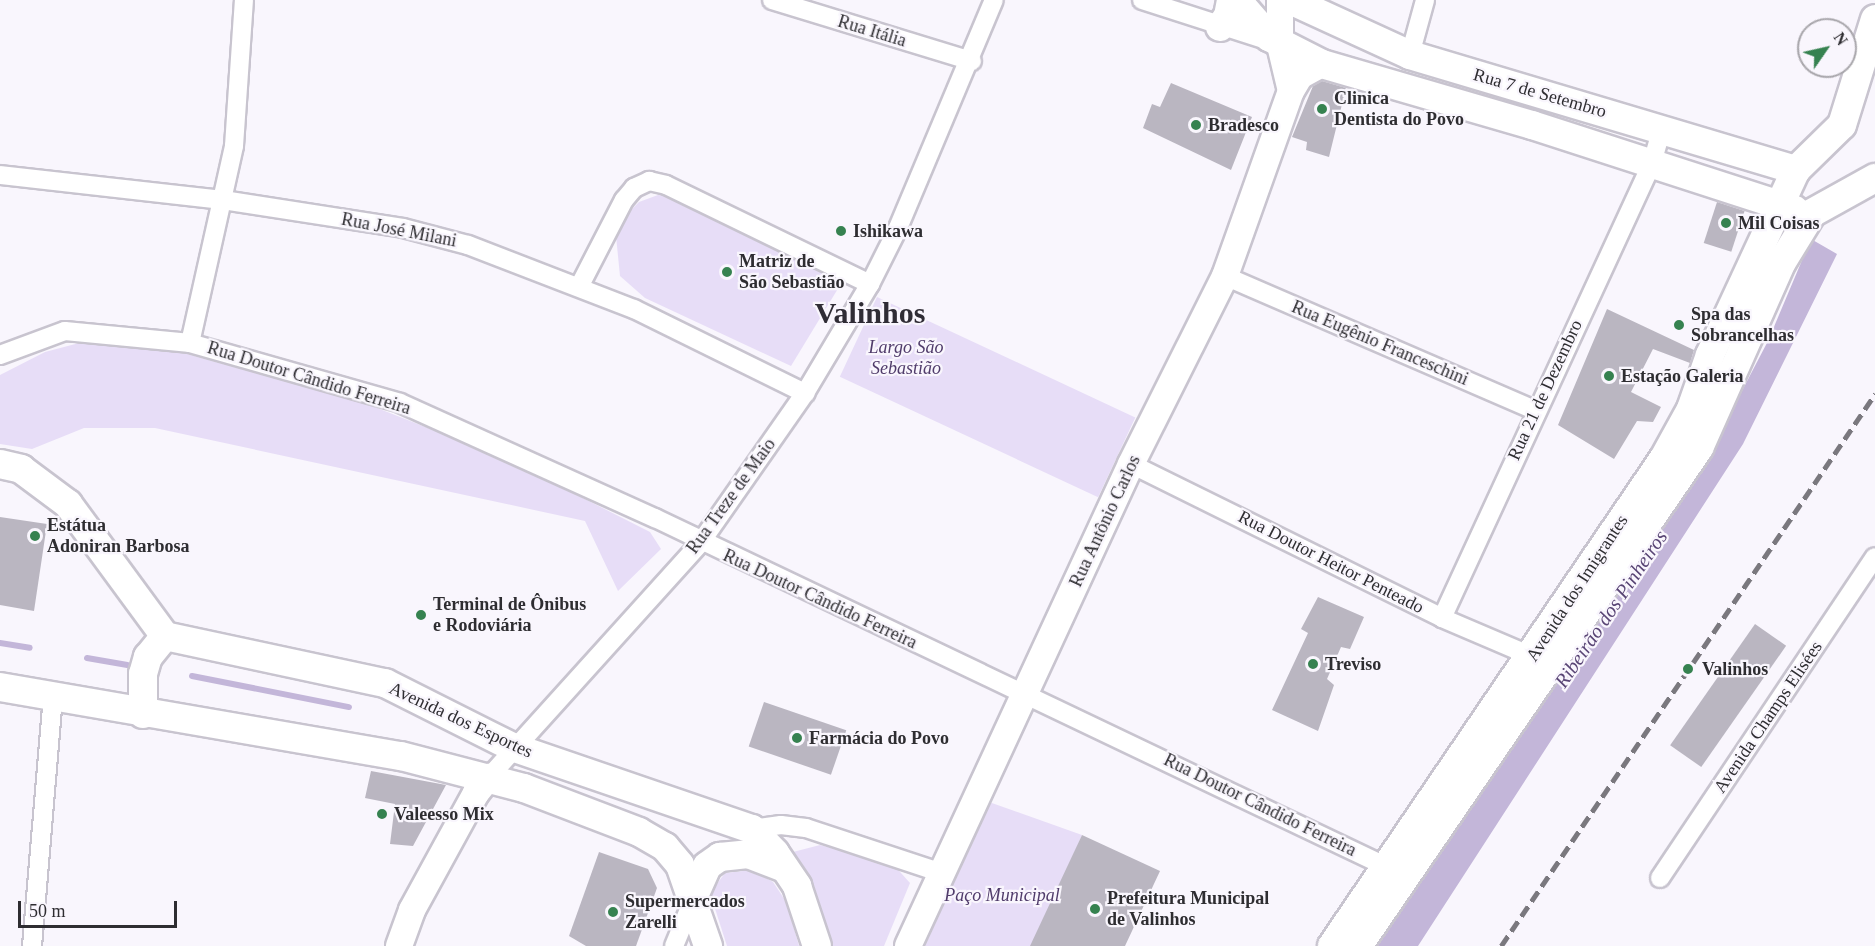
<!DOCTYPE html>
<meta charset="utf-8">
<style>
body{margin:0}
#map{position:relative;width:1875px;height:946px;overflow:hidden;background:#f9f6fd;font-family:"Times New Roman",serif}
div>[style]{position:absolute}
[style*='--x']{left:calc(var(--x)*1px);top:calc(var(--y)*1px);width:calc(var(--w)*1px);rotate:calc(var(--a)*1deg)}
.green>*{inset:0;background:#e7ddf7;transform-origin:0 0}
.water>*{inset:0;background:#c3b6d9}
.stream>*{height:6px;margin:-3px;padding:0 3px;transform-origin:3px;border-radius:3px;background:#c3b6d9}
.building>*{inset:0;background:#bab6c1;transform-origin:0 0}
.roads{filter:drop-shadow(2px 0 #c8c4cf) drop-shadow(-2px 0 #c8c4cf) drop-shadow(0 2px #c8c4cf) drop-shadow(0 -2px #c8c4cf)}
.street>*{height:18px;margin:-9px;padding:0 9px;transform-origin:9px;border-radius:9px;background:#fff}
.secondary>*{height:26px;margin:-13px;padding:0 13px;transform-origin:13px;border-radius:13px;background:#fff}
.primary>*{height:28px;margin:-14px;padding:0 14px;transform-origin:14px;border-radius:14px;background:#fff}
.rail>*{height:4.5px;margin-top:-2.25px;transform-origin:0;background:repeating-linear-gradient(90deg,#7a787e 0 12px,transparent 0 18px)}
.dots>*{width:16px;height:16px;translate:-50% -50%;box-sizing:border-box;border:3px solid #f9f6fd;border-radius:50%}
span{translate:-50% -50%;white-space:nowrap;text-align:center;line-height:1.15;-webkit-text-stroke:4.5px #f9f6fd;paint-order:stroke}
.street-label{font-size:18px;color:#2e2d31}
.poi-label{font-size:18px;color:#2e2d31;font-weight:700}
.left{translate:0 -50%;text-align:left}
.park-label{font-size:18px;color:#503c6b;font-style:italic}
.water-label{font-size:20px;color:#594575;font-style:italic}
.town-label{font-size:30px;color:#2f2c35;font-weight:700}
.north{position:absolute;left:1797px;top:18px;width:60px;height:60px;box-sizing:border-box;background:#f9f6fd;border:2px solid #a8a6ab;border-radius:50%;rotate:56deg;font-size:16px;font-weight:700;line-height:24px;text-align:center;color:#2e2d31}
.north::after{content:'';display:block;margin:auto;width:21px;height:27px;background:#368250;clip-path:polygon(50% 0,100% 100%,50% 72%,0 100%)}
.scale{position:absolute;left:18px;top:901px;width:159px;height:27px;box-sizing:border-box;border:3px solid #2e2d31;border-top:0;padding-left:8px;font-size:18px;line-height:21px;white-space:nowrap;color:#2e2d31;-webkit-text-stroke:4px #f9f6fd;paint-order:stroke}
</style>
<div id="map">
<div class="green">
<div style="clip-path:polygon(658px 195px,673px 196px,842px 282px,791px 366px,645px 298px,620px 276px,615px 226px,639px 202px)"></div>
<div style="left:877px;top:297px;width:285px;height:88px;rotate:25deg"></div>
<div style="clip-path:polygon(83px 342px,166px 348px,372px 406px,502px 457px,650px 532px,661px 549px,618px 591px,585px 521px,155px 428px,84px 428px,32px 449px,0 444px,0 375px,45px 352px)"></div>
<div style="clip-path:polygon(989px 802px,1082px 835px,1034px 946px,925px 946px)"></div>
<div style="clip-path:polygon(820px 845px,892px 863px,910px 883px,884px 946px,829px 946px,793px 852px)"></div>
<div style="clip-path:polygon(752px 870px,773px 882px,787px 903px,799px 946px,727px 946px,710px 893px,725px 873px)"></div>
</div>
<div class="water">
<div style="clip-path:polygon(1811px 239px,1837px 254px,1743px 444px,1418px 946px,1375px 946px,1723px 427px,1768px 341px)"></div>
</div>
<div class="stream">
<div style="--x:0;--y:643;--w:30;--a:9"></div>
<div style="--x:87;--y:658;--w:41;--a:9.9"></div>
<div style="--x:192;--y:676;--w:160;--a:11.2"></div>
</div>
<div class="building">
<div style="clip-path:polygon(1322px 81px,1346px 88px,1329px 157px,1306px 150px,1307px 142px,1292px 137px,1313px 86px)"></div>
<div style="clip-path:polygon(1171px 83px,1252px 117px,1231px 170px,1143px 128px,1152px 104px,1160px 107px)"></div>
<div style="left:1717px;top:202px;width:29px;height:43px;rotate:18deg"></div>
<div style="clip-path:polygon(1607px 309px,1694px 350px,1690px 363px,1653px 349px,1631px 392px,1661px 407px,1653px 422px,1637px 421px,1614px 459px,1558px 425px)"></div>
<div style="clip-path:polygon(0 517px,47px 524px,34px 611px,0 605px)"></div>
<div style="clip-path:polygon(1318px 597px,1364px 617px,1350px 649px,1341px 647px,1327px 679px,1334px 685px,1318px 731px,1272px 710px,1308px 633px,1301px 629px)"></div>
<div style="left:1755px;top:624px;width:38px;height:148px;rotate:35deg"></div>
<div style="left:764px;top:702px;width:87px;height:47px;rotate:19deg"></div>
<div style="clip-path:polygon(371px 771px,446px 785px,413px 846px,390px 844px,395px 804px,365px 798px)"></div>
<div style="clip-path:polygon(1082px 835px,1160px 871px,1125px 946px,1030px 946px)"></div>
<div style="clip-path:polygon(599px 852px,648px 869px,657px 888px,636px 946px,586px 946px,569px 936px)"></div>
</div>
<div class="roads">
<div class="street">
<div style="--x:772;--y:0;--w:209;--a:17"></div>
<div style="--x:1142;--y:0;--w:134;--a:17.8"></div>
<div style="--x:1410;--y:55;--w:57;--a:-74.7"></div>
<div style="--x:0;--y:175;--w:224;--a:6.4"></div>
<div style="--x:223;--y:200;--w:182;--a:8.8"></div>
<div style="--x:403;--y:228;--w:67;--a:14.7"></div>
<div style="--x:468;--y:245;--w:178;--a:21.1"></div>
<div style="--x:634;--y:309;--w:191;--a:26.2"></div>
<div style="--x:1225;--y:276;--w:337;--a:23.4"></div>
<div style="--x:579;--y:287;--w:98;--a:-62.7"></div>
<div style="--x:624;--y:200;--w:16;--a:-50"></div>
<div style="--x:634;--y:188;--w:17;--a:-25"></div>
<div style="--x:649;--y:181;--w:17;--a:13"></div>
<div style="--x:666;--y:185;--w:227;--a:25.9"></div>
<div style="--x:190;--y:343;--w:202;--a:-77.4"></div>
<div style="--x:234;--y:146;--w:146;--a:-86.1"></div>
<div style="--x:0;--y:355;--w:69;--a:-20.3"></div>
<div style="--x:65;--y:331;--w:126;--a:5.5"></div>
<div style="--x:190;--y:343;--w:218;--a:15.9"></div>
<div style="--x:400;--y:403;--w:280;--a:24.3"></div>
<div style="--x:655;--y:518;--w:809;--a:25.49"></div>
<div style="--x:1131;--y:464;--w:347;--a:26.3"></div>
<div style="--x:1442;--y:618;--w:104;--a:23.1"></div>
<div style="--x:1442;--y:618;--w:501;--a:-65.22"></div>
<div style="--x:1652;--y:163;--w:35;--a:-74"></div>
<div style="--x:489;--y:777;--w:316;--a:-47.9"></div>
<div style="--x:701;--y:542;--w:182;--a:-55.1"></div>
<div style="--x:805;--y:393;--w:127;--a:-59.2"></div>
<div style="--x:870;--y:284;--w:63;--a:-63.4"></div>
<div style="--x:898;--y:228;--w:247;--a:-67.2"></div>
<div style="--x:752;--y:829;--w:29;--a:-8"></div>
<div style="--x:781;--y:825;--w:25;--a:7"></div>
<div style="--x:806;--y:828;--w:146;--a:18.3"></div>
<div style="--x:1660;--y:878;--w:386;--a:-56.2"></div>
<div style="--x:32;--y:946;--w:251;--a:-85.2"></div>
<div style="--x:674;--y:946;--w:50;--a:-67.6"></div>
</div>
<div class="secondary">
<div style="--x:1280;--y:0;--w:45;--a:90"></div>
<div style="--x:1280;--y:45;--w:47;--a:76.6"></div>
<div style="--x:399;--y:946;--w:38;--a:-70"></div>
<div style="--x:412;--y:910;--w:133;--a:-61.3"></div>
<div style="--x:476;--y:793;--w:21;--a:-51"></div>
<div style="--x:908;--y:946;--w:531;--a:-65.17"></div>
<div style="--x:1131;--y:464;--w:210;--a:-63.4"></div>
<div style="--x:1225;--y:276;--w:196;--a:-70.4"></div>
<div style="--x:1291;--y:91;--w:17;--a:-59"></div>
<div style="--x:1300;--y:76;--w:25;--a:-29"></div>
</div>
<div class="primary">
<div style="--x:1237;--y:0;--w:49;--a:49.1"></div>
<div style="--x:1269;--y:37;--w:59;--a:27"></div>
<div style="--x:1322;--y:64;--w:219;--a:16.2"></div>
<div style="--x:1532;--y:125;--w:276;--a:17.9"></div>
<div style="--x:1290;--y:0;--w:132;--a:24.6"></div>
<div style="--x:1410;--y:55;--w:403;--a:16.6"></div>
<div style="--x:1220;--y:27;--w:14;--a:-54"></div>
<div style="--x:1228;--y:16;--w:16;--a:-79"></div>
<div style="--x:1812;--y:213;--w:72;--a:-29.1"></div>
<div style="--x:0;--y:464;--w:22;--a:13"></div>
<div style="--x:21;--y:469;--w:59;--a:36.7"></div>
<div style="--x:68;--y:504;--w:164;--a:53.7"></div>
<div style="--x:165;--y:636;--w:225;--a:12.1"></div>
<div style="--x:385;--y:683;--w:142;--a:26.7"></div>
<div style="--x:512;--y:747;--w:254;--a:18.9"></div>
<div style="--x:752;--y:829;--w:33;--a:46"></div>
<div style="--x:775;--y:853;--w:40;--a:56"></div>
<div style="--x:797;--y:886;--w:63;--a:71.6"></div>
<div style="--x:0;--y:687;--w:407;--a:9.8"></div>
<div style="--x:401;--y:756;--w:127;--a:14.6"></div>
<div style="--x:524;--y:788;--w:123;--a:20.9"></div>
<div style="--x:639;--y:832;--w:30;--a:30"></div>
<div style="--x:665;--y:847;--w:23;--a:50"></div>
<div style="--x:680;--y:865;--w:86;--a:70.9"></div>
<div style="--x:143;--y:714;--w:40;--a:-90"></div>
<div style="--x:143;--y:674;--w:18;--a:-74"></div>
<div style="--x:148;--y:657;--w:27;--a:-51"></div>
<div style="--x:693;--y:898;--w:35;--a:-66"></div>
<div style="--x:707;--y:866;--w:16;--a:-35"></div>
<div style="--x:720;--y:857;--w:28;--a:-6"></div>
<div style="--x:748;--y:854;--w:39;--a:21"></div>
<div style="--x:1332;--y:946;--w:590;--a:-55.77"></div>
<div style="--x:1664;--y:458;--w:56;--a:-61.1"></div>
<div style="--x:1691;--y:409;--w:57;--a:-70.6"></div>
<div style="--x:1710;--y:355;--w:204;--a:-65.1"></div>
<div style="--x:1796;--y:170;--w:64;--a:-44.4"></div>
<div style="--x:1842;--y:125;--w:111;--a:-72.7"></div>
<div style="--x:1358;--y:946;--w:604;--a:-55.6"></div>
<div style="--x:1699;--y:448;--w:204;--a:-66"></div>
<div style="--x:1782;--y:262;--w:57;--a:-58.5"></div>
</div>
</div>
<div class="rail">
<div style="--x:1501;--y:946;--w:667;--a:-55.88"></div>
</div>
<div class="dots">
<div style="left:1322px;top:109px;background:#368250"></div>
<div style="left:1196px;top:125px;background:#368250"></div>
<div style="left:1726px;top:223px;background:#368250"></div>
<div style="left:841px;top:231px;background:#368250"></div>
<div style="left:727px;top:272px;background:#368250"></div>
<div style="left:1679px;top:325px;background:#368250"></div>
<div style="left:1609px;top:376px;background:#368250"></div>
<div style="left:35px;top:536px;background:#368250"></div>
<div style="left:421px;top:615px;background:#368250"></div>
<div style="left:1313px;top:664px;background:#368250"></div>
<div style="left:1688px;top:669px;background:#368250"></div>
<div style="left:797px;top:738px;background:#368250"></div>
<div style="left:382px;top:814px;background:#368250"></div>
<div style="left:1095px;top:909px;background:#368250"></div>
<div style="left:613px;top:912px;background:#368250"></div>
</div>
<div class="street-label">
<span style="left:872px;top:31px;rotate:17deg">Rua Itália</span>
<span style="left:1540px;top:93px;rotate:16deg">Rua 7 de Setembro</span>
<span style="left:399px;top:230px;rotate:11deg">Rua José Milani</span>
<span style="left:1380px;top:343px;rotate:23deg">Rua Eugênio Franceschini</span>
<span style="left:309px;top:378px;rotate:17deg">Rua Doutor Cândido Ferreira</span>
<span style="left:1545px;top:390px;rotate:-65deg">Rua 21 de Dezembro</span>
<span style="left:731px;top:496px;rotate:-54deg">Rua Treze de Maio</span>
<span style="left:1105px;top:521px;rotate:-65deg">Rua Antônio Carlos</span>
<span style="left:1331px;top:562px;rotate:27deg">Rua Doutor Heitor Penteado</span>
<span style="left:1577px;top:588px;rotate:-57deg">Avenida dos Imigrantes</span>
<span style="left:820px;top:599px;rotate:25deg">Rua Doutor Cândido Ferreira</span>
<span style="left:1768px;top:717px;rotate:-56deg">Avenida Champs Elisées</span>
<span style="left:461px;top:720px;rotate:25deg">Avenida dos Esportes</span>
<span style="left:1260px;top:805px;rotate:26deg">Rua Doutor Cândido Ferreira</span>
</div>
<div class="poi-label">
<span class="left" style="left:1334px;top:109px">Clinica<br>Dentista do Povo</span>
<span class="left" style="left:1208px;top:125px">Bradesco</span>
<span class="left" style="left:1738px;top:223px">Mil Coisas</span>
<span class="left" style="left:853px;top:231px">Ishikawa</span>
<span class="left" style="left:739px;top:272px">Matriz de<br>São Sebastião</span>
<span class="left" style="left:1691px;top:325px">Spa das<br>Sobrancelhas</span>
<span class="left" style="left:1621px;top:376px">Estação Galeria</span>
<span class="left" style="left:47px;top:536px">Estátua<br>Adoniran Barbosa</span>
<span class="left" style="left:433px;top:615px">Terminal de Ônibus<br>e Rodoviária</span>
<span class="left" style="left:1325px;top:664px">Treviso</span>
<span class="left" style="left:1702px;top:669px">Valinhos</span>
<span class="left" style="left:809px;top:738px">Farmácia do Povo</span>
<span class="left" style="left:394px;top:814px">Valeesso Mix</span>
<span class="left" style="left:1107px;top:909px">Prefeitura Municipal<br>de Valinhos</span>
<span class="left" style="left:625px;top:912px">Supermercados<br>Zarelli</span>
</div>
<div class="park-label">
<span style="left:906px;top:358px">Largo São<br>Sebastião</span>
<span style="left:1002px;top:895px">Paço Municipal</span>
</div>
<div class="water-label">
<span style="left:1611px;top:609px;rotate:-56deg">Ribeirão dos Pinheiros</span>
</div>
<div class="town-label">
<span style="left:870px;top:313px">Valinhos</span>
</div>
<div class="north">N</div>
<div class="scale">50 m</div>
</div>
